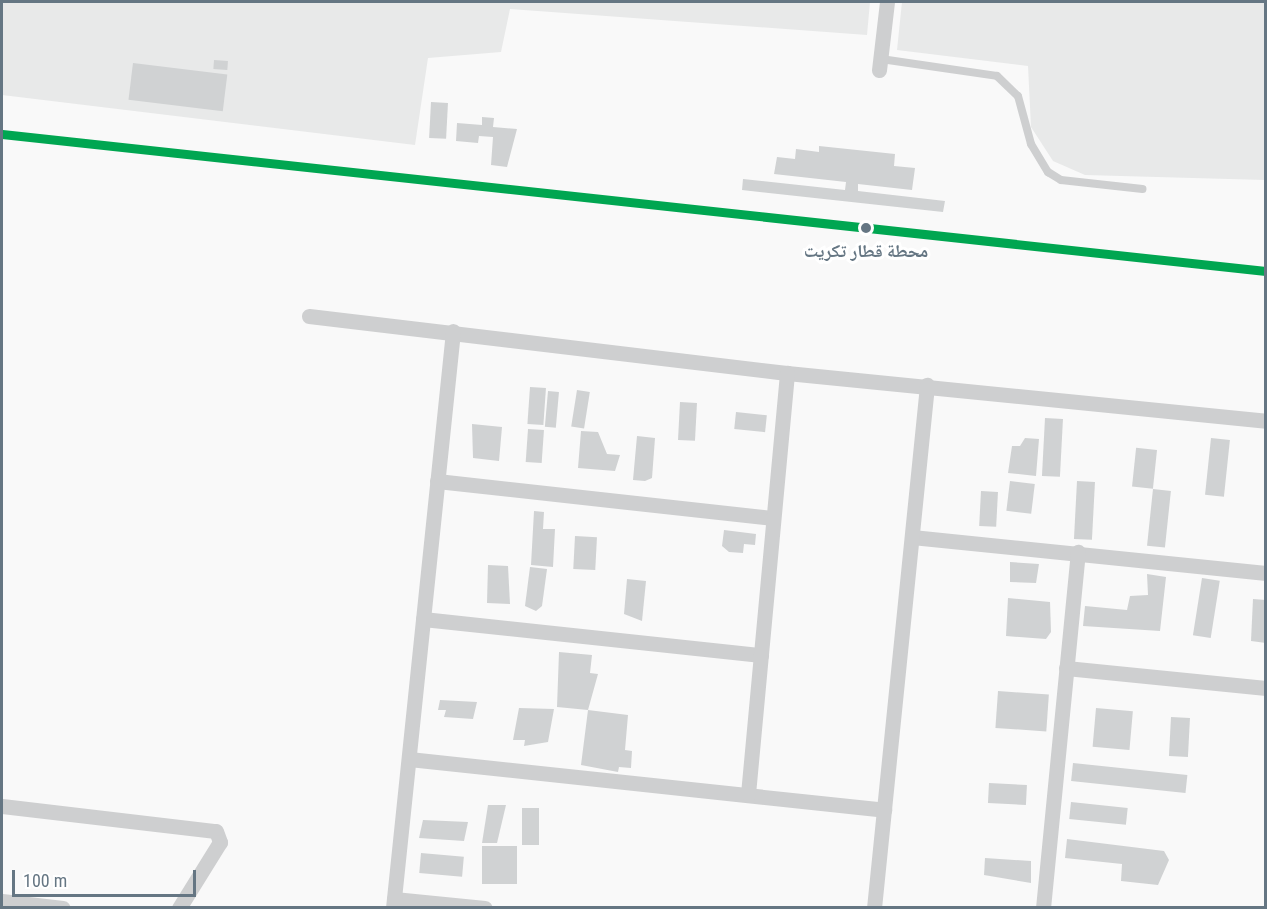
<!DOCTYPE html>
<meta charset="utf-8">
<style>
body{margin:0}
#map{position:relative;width:1267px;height:909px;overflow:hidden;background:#f9f9f9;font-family:"Roboto Condensed","Noto Naskh Arabic",sans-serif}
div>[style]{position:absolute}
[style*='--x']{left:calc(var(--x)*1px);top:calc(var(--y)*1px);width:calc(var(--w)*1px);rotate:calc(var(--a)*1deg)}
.built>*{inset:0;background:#e8e9e9}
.building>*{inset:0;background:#d0d2d3;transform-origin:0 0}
.service>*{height:8px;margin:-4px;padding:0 4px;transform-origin:4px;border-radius:4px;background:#cecfd0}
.minor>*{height:15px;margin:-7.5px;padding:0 7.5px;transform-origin:7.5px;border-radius:7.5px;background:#cecfd0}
.rail-1>*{height:9px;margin:-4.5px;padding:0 4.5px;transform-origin:4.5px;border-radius:4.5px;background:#00a651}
.dots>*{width:16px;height:16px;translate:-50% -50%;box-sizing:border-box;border:3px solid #fff;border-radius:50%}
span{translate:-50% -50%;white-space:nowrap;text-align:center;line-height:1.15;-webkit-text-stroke:6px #fff;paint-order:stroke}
.stop-label{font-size:18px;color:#657683;font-weight:700}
.frame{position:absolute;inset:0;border:3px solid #657683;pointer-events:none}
.scale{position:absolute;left:12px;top:870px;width:184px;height:27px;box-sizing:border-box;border:3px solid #657683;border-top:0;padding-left:8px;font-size:18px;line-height:21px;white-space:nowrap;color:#657683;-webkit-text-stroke:4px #fff;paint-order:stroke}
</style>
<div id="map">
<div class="built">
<div style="clip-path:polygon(2px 2px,870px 2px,867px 35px,510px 9px,501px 52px,428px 58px,415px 145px,2px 95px)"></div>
<div style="clip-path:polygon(902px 2px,1265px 2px,1265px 180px,1085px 175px,1053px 161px,1031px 127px,1028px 66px,897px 50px)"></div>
</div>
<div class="building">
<div style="left:214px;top:60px;width:14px;height:9px;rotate:4deg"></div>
<div style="left:133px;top:63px;width:95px;height:37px;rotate:7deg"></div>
<div style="left:431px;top:102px;width:17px;height:36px;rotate:3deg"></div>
<div style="clip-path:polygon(482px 117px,494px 118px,493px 127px,517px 129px,507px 167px,491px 165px,493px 137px,479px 136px,478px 143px,456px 141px,457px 123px,482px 125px)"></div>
<div style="clip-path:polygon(819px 146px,895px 154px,894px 166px,915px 168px,912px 190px,858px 184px,858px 191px,945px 201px,943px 212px,742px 190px,743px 179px,845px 190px,846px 182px,774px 174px,777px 157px,795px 159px,796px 149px,819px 152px)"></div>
<div style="left:530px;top:387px;width:16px;height:37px;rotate:4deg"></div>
<div style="left:577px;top:390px;width:13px;height:37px;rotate:9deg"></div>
<div style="left:548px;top:391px;width:11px;height:36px;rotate:5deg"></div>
<div style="left:680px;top:402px;width:17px;height:38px;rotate:3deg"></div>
<div style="left:736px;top:412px;width:31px;height:17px;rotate:6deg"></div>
<div style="left:1045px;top:418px;width:18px;height:58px;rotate:3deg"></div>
<div style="clip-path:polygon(472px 424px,502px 427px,499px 461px,473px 458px)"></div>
<div style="left:528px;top:429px;width:16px;height:33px;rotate:4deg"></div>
<div style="clip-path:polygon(581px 431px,598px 432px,607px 454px,620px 455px,615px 471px,578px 468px)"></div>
<div style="clip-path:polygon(637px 436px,655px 438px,652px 478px,645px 481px,633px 480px)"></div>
<div style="clip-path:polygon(1025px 438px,1039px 439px,1036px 476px,1008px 473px,1012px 446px,1020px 446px)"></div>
<div style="left:1211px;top:438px;width:19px;height:57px;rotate:6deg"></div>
<div style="left:1157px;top:450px;width:39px;height:21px;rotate:96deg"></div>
<div style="left:1010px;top:481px;width:25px;height:30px;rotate:7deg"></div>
<div style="left:1077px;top:481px;width:18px;height:58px;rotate:3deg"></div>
<div style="left:1153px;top:489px;width:18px;height:57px;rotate:6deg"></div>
<div style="left:981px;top:491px;width:17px;height:35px;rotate:3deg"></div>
<div style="clip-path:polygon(534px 511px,544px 512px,543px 529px,555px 529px,553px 567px,531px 565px)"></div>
<div style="clip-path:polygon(724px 530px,756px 534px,755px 545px,744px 544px,743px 553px,729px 552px,722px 546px)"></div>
<div style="left:575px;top:536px;width:22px;height:33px;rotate:3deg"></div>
<div style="clip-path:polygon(1010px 562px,1039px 564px,1036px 583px,1010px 582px)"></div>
<div style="clip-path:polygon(488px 565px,508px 566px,510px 604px,487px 603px)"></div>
<div style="clip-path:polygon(530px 567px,547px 569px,542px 606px,536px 611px,525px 606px)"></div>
<div style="clip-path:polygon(1147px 574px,1166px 577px,1160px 631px,1083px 626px,1085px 606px,1127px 610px,1130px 596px,1148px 595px)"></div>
<div style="left:1202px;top:578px;width:18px;height:58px;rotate:9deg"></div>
<div style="clip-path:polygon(627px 579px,646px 581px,642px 621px,624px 614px)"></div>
<div style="clip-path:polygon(1008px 598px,1050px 602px,1051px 632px,1046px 639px,1006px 636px)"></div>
<div style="clip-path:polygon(1253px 599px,1266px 600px,1266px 643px,1251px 641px)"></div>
<div style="clip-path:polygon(559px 652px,592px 655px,590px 673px,598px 674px,588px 710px,557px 707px)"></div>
<div style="left:998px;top:691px;width:51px;height:37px;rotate:4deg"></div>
<div style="clip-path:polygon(440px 700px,477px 702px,473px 719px,444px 717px,446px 710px,438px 710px)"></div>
<div style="clip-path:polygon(519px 708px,554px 709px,548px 742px,524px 746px,525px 740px,513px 740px)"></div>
<div style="left:1096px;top:708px;width:37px;height:39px;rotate:5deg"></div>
<div style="clip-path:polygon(588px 710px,628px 715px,625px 750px,632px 751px,631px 768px,619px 767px,618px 772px,581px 765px)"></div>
<div style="left:1171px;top:717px;width:19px;height:39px;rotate:3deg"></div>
<div style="left:1073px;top:763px;width:115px;height:18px;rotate:6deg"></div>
<div style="left:989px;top:783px;width:38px;height:20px;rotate:3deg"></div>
<div style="left:1071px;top:802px;width:57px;height:17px;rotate:6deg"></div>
<div style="clip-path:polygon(488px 805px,506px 805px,497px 843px,482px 843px)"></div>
<div style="left:522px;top:808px;width:17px;height:37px"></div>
<div style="clip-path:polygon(423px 820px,468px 822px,464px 841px,419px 838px)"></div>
<div style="clip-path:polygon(1067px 839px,1164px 851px,1169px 860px,1158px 885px,1121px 881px,1122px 864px,1065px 858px)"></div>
<div style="left:482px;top:846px;width:35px;height:38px"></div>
<div style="left:421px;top:853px;width:43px;height:20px;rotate:5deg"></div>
<div style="clip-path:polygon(985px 858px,1031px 861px,1031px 883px,984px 875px)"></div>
</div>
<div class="service">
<div style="--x:881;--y:59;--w:117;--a:8.3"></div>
<div style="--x:997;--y:76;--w:29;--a:44"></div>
<div style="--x:1018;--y:96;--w:50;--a:74.8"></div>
<div style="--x:1031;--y:144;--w:33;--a:59"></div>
<div style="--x:1048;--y:172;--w:15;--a:32"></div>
<div style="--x:1061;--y:180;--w:82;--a:6.3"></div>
</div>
<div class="minor">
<div style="--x:879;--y:70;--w:68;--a:-83.3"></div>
<div style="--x:309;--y:316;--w:481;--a:6.8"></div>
<div style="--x:787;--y:373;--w:481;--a:5.7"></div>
<div style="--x:437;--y:481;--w:338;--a:6.3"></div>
<div style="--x:912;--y:537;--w:356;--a:5.8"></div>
<div style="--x:423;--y:619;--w:340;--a:6.1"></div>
<div style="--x:1066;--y:668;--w:201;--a:5.7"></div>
<div style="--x:409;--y:759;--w:478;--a:6.1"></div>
<div style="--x:748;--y:794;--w:423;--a:-84.7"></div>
<div style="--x:2;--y:806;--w:215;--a:6.7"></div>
<div style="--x:216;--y:831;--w:12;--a:70"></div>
<div style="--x:220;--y:842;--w:78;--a:121.8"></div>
<div style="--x:394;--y:899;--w:91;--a:5.6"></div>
<div style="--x:2;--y:901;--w:61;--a:6.5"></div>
<div style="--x:393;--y:908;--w:580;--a:-84.06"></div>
<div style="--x:874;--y:908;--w:526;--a:-84.21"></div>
<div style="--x:1043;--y:908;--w:358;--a:-84.4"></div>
</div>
<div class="rail-1">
<div style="--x:2;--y:134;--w:1271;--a:6.19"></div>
</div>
<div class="dots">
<div style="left:866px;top:228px;background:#657683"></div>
</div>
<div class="stop-label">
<span style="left:866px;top:251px">محطة قطار تكريت</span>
</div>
<div class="frame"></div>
<div class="scale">100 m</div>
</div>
